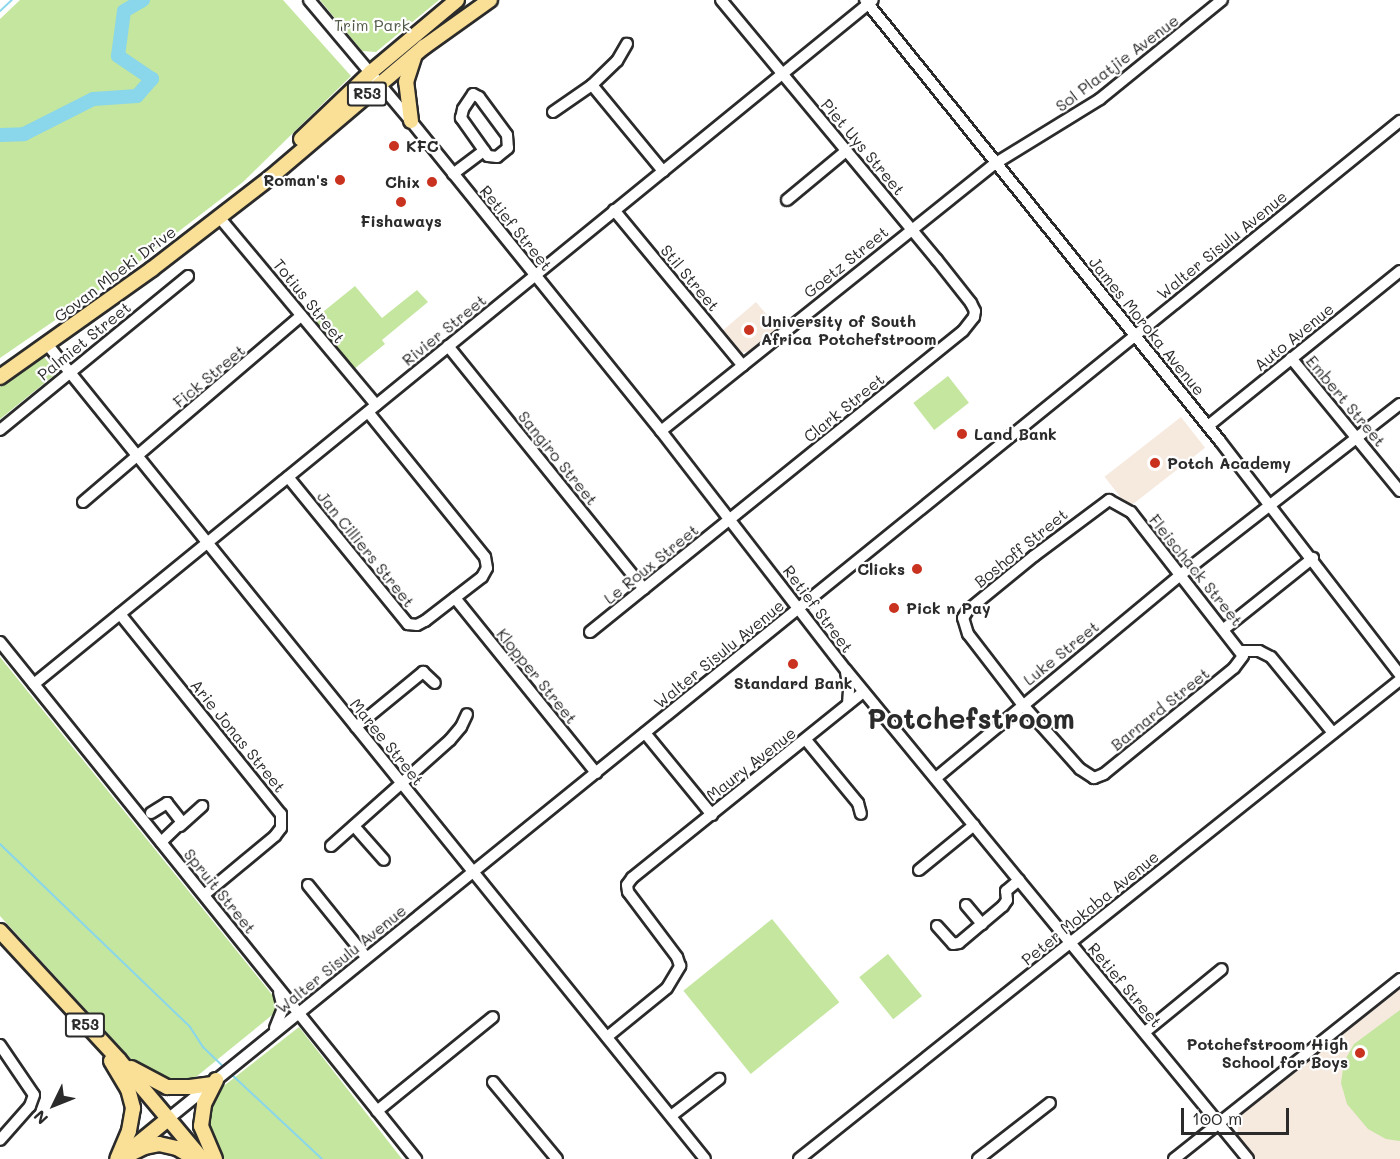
<!DOCTYPE html>
<style>
body{margin:0}
#map{position:relative;width:1400px;height:1159px;overflow:hidden;background:#fff;font-family:Mali,sans-serif}
div>[style]{position:absolute}
[style*='--x']{left:calc(var(--x)*1px);top:calc(var(--y)*1px);width:calc(var(--w)*1px);rotate:calc(var(--a)*1deg)}
.built>*{inset:0;background:#f6e9de;transform-origin:0 0}
.green>*{inset:0;background:#c4e69f;transform-origin:0 0}
.stream>*{height:2px;margin:-1px;padding:0 1px;transform-origin:1px;border-radius:1px;background:#8ad6ea}
.river>*{height:14px;margin:-7px;padding:0 7px;transform-origin:7px;border-radius:7px;background:#8ad6ea}
.roads{filter:drop-shadow(2px 0 #2b2b2b) drop-shadow(-2px 0 #2b2b2b) drop-shadow(0 2px #2b2b2b) drop-shadow(0 -2px #2b2b2b)}
.minor>*{height:10px;margin:-5px;padding:0 5px;transform-origin:5px;border-radius:5px;background:#fff}
.major>*{height:14px;margin:-7px;padding:0 7px;transform-origin:7px;border-radius:7px;background:#fadf96}
.dots>*{width:16px;height:16px;translate:-50% -50%;box-sizing:border-box;border:3px solid #fff;border-radius:50%}
span{translate:-50% -50%;white-space:nowrap;text-align:center;line-height:1.15;-webkit-text-stroke:4.5px #fff;paint-order:stroke}
.shield-label span{padding:2px 4px;background:#fff;border:2px solid;border-radius:4px;-webkit-text-stroke-width:0}
.shield-label{font-size:15px;color:#2b2b2b;font-weight:700}
.park-label{font-size:16px;color:#515a48}
.street-label{font-size:16px;color:#2b2b2b}
.poi-label{font-size:16px;color:#2b2b2b;font-weight:700}
.left{translate:0 -50%;text-align:left}
.right{translate:-100% -50%;text-align:right}
.town-label{font-size:28px;color:#2b2b2b;font-weight:700}
.north{position:absolute;left:24px;top:1075px;width:60px;height:60px;-webkit-text-stroke:4px #fff;paint-order:stroke;rotate:227deg;font-size:16px;font-weight:700;line-height:24px;text-align:center;color:#2b2b2b}
.north::after{content:'';display:block;margin:auto;width:21px;height:27px;background:#2b2b2b;clip-path:polygon(50% 0,100% 100%,50% 72%,0 100%)}
.scale{position:absolute;left:1181px;top:1108px;width:108px;height:27px;box-sizing:border-box;border:3px solid #2b2b2b;border-top:0;padding-left:8px;font-size:18px;line-height:21px;white-space:nowrap;color:#2b2b2b;-webkit-text-stroke:4px #fff;paint-order:stroke}
</style>
<div id="map">
<div class="built">
<div style="clip-path:polygon(756px 302px,778px 328px,750px 351px,742px 353px,735px 349px,721px 332px)"></div>
<div style="left:1181px;top:417px;width:39px;height:97px;rotate:52deg"></div>
<div style="clip-path:polygon(1400px 989px,1400px 1159px,1253px 1159px,1237px 1138px,1239px 1117px)"></div>
</div>
<div class="green">
<div style="clip-path:polygon(20px 0,283px 0,351px 76px,243px 182px,131px 268px,0 358px,0 19px)"></div>
<div style="clip-path:polygon(320px 0,439px 0,376px 52px,362px 51px)"></div>
<div style="clip-path:polygon(355px 286px,382px 318px,417px 290px,428px 302px,382px 340px,385px 344px,354px 369px,313px 320px)"></div>
<div style="clip-path:polygon(44px 357px,57px 373px,0 419px,0 387px)"></div>
<div style="left:948px;top:376px;width:34px;height:44px;rotate:52deg"></div>
<div style="clip-path:polygon(0 657px,282px 1007px,191px 1081px,177px 1085px,144px 1073px,0 916px)"></div>
<div style="left:772px;top:919px;width:107px;height:114px;rotate:51deg"></div>
<div style="left:888px;top:954px;width:54px;height:37px;rotate:51deg"></div>
<div style="clip-path:polygon(1400px 1010px,1400px 1141px,1386px 1139px,1368px 1129px,1347px 1104px,1341px 1083px,1344px 1062px,1354px 1044px)"></div>
<div style="clip-path:polygon(299px 1027px,402px 1159px,217px 1159px,201px 1115px,207px 1099px)"></div>
</div>
<div class="stream">
<div style="--x:0;--y:11;--w:16;--a:-43"></div>
<div style="--x:0;--y:844;--w:264;--a:43.9"></div>
<div style="--x:190;--y:1027;--w:24;--a:57"></div>
<div style="--x:203;--y:1047;--w:32;--a:44"></div>
<div style="--x:230;--y:1073;--w:126;--a:43.1"></div>
</div>
<div class="river">
<div style="--x:0;--y:135;--w:24;--a:-2"></div>
<div style="--x:24;--y:134;--w:77;--a:-26.9"></div>
<div style="--x:93;--y:99;--w:44;--a:-3.9"></div>
<div style="--x:137;--y:96;--w:23;--a:-49"></div>
<div style="--x:152;--y:79;--w:41;--a:-145.9"></div>
<div style="--x:118;--y:56;--w:45;--a:-82.4"></div>
<div style="--x:124;--y:11;--w:22;--a:-30"></div>
</div>
<div class="roads">
<div class="minor">
<div style="--x:309;--y:0;--w:158;--a:49.9"></div>
<div style="--x:411;--y:121;--w:398;--a:51.1"></div>
<div style="--x:661;--y:431;--w:302;--a:52.3"></div>
<div style="--x:846;--y:670;--w:633;--a:50.58"></div>
<div style="--x:865;--y:0;--w:566;--a:51.17"></div>
<div style="--x:1220;--y:441;--w:295;--a:52.4"></div>
<div style="--x:592;--y:85;--w:112;--a:50.5"></div>
<div style="--x:473;--y:94;--w:7;--a:27"></div>
<div style="--x:479;--y:97;--w:47;--a:53.6"></div>
<div style="--x:507;--y:135;--w:13;--a:86"></div>
<div style="--x:508;--y:148;--w:14;--a:141"></div>
<div style="--x:497;--y:157;--w:9;--a:-174"></div>
<div style="--x:488;--y:156;--w:47;--a:-125.4"></div>
<div style="--x:461;--y:118;--w:9;--a:-77"></div>
<div style="--x:463;--y:109;--w:18;--a:-56"></div>
<div style="--x:553;--y:112;--w:47;--a:-34.7"></div>
<div style="--x:592;--y:85;--w:35;--a:-44"></div>
<div style="--x:617;--y:61;--w:20;--a:-60"></div>
<div style="--x:453;--y:174;--w:39;--a:-37"></div>
<div style="--x:787;--y:200;--w:77;--a:-39.7"></div>
<div style="--x:614;--y:210;--w:202;--a:50.4"></div>
<div style="--x:219;--y:217;--w:245;--a:50.1"></div>
<div style="--x:47;--y:344;--w:1047;--a:51.08"></div>
<div style="--x:448;--y:346;--w:312;--a:51.1"></div>
<div style="--x:1291;--y:358;--w:172;--a:50.7"></div>
<div style="--x:1208;--y:426;--w:247;--a:-38.9"></div>
<div style="--x:0;--y:430;--w:243;--a:-39.3"></div>
<div style="--x:661;--y:431;--w:429;--a:-38.7"></div>
<div style="--x:996;--y:163;--w:122;--a:-31.6"></div>
<div style="--x:1100;--y:99;--w:157;--a:-39.1"></div>
<div style="--x:288;--y:477;--w:190;--a:50.8"></div>
<div style="--x:408;--y:624;--w:9;--a:6"></div>
<div style="--x:417;--y:625;--w:9;--a:-27"></div>
<div style="--x:425;--y:621;--w:72;--a:-37.7"></div>
<div style="--x:482;--y:577;--w:10;--a:-61"></div>
<div style="--x:487;--y:568;--w:11;--a:-100"></div>
<div style="--x:485;--y:557;--w:186;--a:-128.9"></div>
<div style="--x:1109;--y:500;--w:25;--a:29"></div>
<div style="--x:1131;--y:512;--w:182;--a:52.1"></div>
<div style="--x:1243;--y:656;--w:15;--a:127"></div>
<div style="--x:1234;--y:668;--w:168;--a:140.8"></div>
<div style="--x:1104;--y:774;--w:11;--a:158"></div>
<div style="--x:1094;--y:778;--w:17;--a:-147"></div>
<div style="--x:1080;--y:769;--w:87;--a:-131.7"></div>
<div style="--x:1022;--y:704;--w:88;--a:-127.6"></div>
<div style="--x:968;--y:634;--w:17;--a:-107"></div>
<div style="--x:963;--y:618;--w:9;--a:-58"></div>
<div style="--x:968;--y:610;--w:85;--a:-39.3"></div>
<div style="--x:1034;--y:556;--w:94;--a:-36.7"></div>
<div style="--x:83;--y:502;--w:287;--a:-40.5"></div>
<div style="--x:455;--y:598;--w:225;--a:51.1"></div>
<div style="--x:120;--y:614;--w:257;--a:51.2"></div>
<div style="--x:281;--y:814;--w:14;--a:90"></div>
<div style="--x:281;--y:828;--w:10;--a:127"></div>
<div style="--x:275;--y:836;--w:92;--a:140.3"></div>
<div style="--x:1224;--y:629;--w:114;--a:-38.6"></div>
<div style="--x:590;--y:632;--w:479;--a:-38.9"></div>
<div style="--x:963;--y:331;--w:18;--a:-52"></div>
<div style="--x:974;--y:317;--w:6;--a:-81"></div>
<div style="--x:975;--y:311;--w:9;--a:-117"></div>
<div style="--x:971;--y:303;--w:55;--a:-128.3"></div>
<div style="--x:937;--y:260;--w:338;--a:-129.7"></div>
<div style="--x:0;--y:642;--w:664;--a:51.18"></div>
<div style="--x:1241;--y:651;--w:18;--a:0"></div>
<div style="--x:1259;--y:651;--w:13;--a:27"></div>
<div style="--x:1271;--y:657;--w:98;--a:50.8"></div>
<div style="--x:846;--y:672;--w:18;--a:81"></div>
<div style="--x:849;--y:690;--w:14;--a:94"></div>
<div style="--x:34;--y:684;--w:1082;--a:-39.19"></div>
<div style="--x:356;--y:727;--w:87;--a:-39.4"></div>
<div style="--x:423;--y:672;--w:16;--a:43"></div>
<div style="--x:645;--y:733;--w:106;--a:50.7"></div>
<div style="--x:806;--y:740;--w:82;--a:50.5"></div>
<div style="--x:858;--y:803;--w:11;--a:75"></div>
<div style="--x:936;--y:778;--w:316;--a:-39.7"></div>
<div style="--x:1179;--y:576;--w:280;--a:-37.9"></div>
<div style="--x:151;--y:813;--w:19;--a:-32"></div>
<div style="--x:167;--y:803;--w:24;--a:52"></div>
<div style="--x:182;--y:822;--w:29;--a:136"></div>
<div style="--x:180;--y:826;--w:30;--a:-42"></div>
<div style="--x:354;--y:826;--w:45;--a:48.6"></div>
<div style="--x:331;--y:846;--w:159;--a:-41.7"></div>
<div style="--x:450;--y:740;--w:17;--a:-50"></div>
<div style="--x:461;--y:727;--w:14;--a:-65"></div>
<div style="--x:919;--y:870;--w:71;--a:-39.3"></div>
<div style="--x:308;--y:885;--w:92;--a:51.1"></div>
<div style="--x:966;--y:905;--w:25;--a:50"></div>
<div style="--x:937;--y:926;--w:24;--a:48"></div>
<div style="--x:953;--y:944;--w:6;--a:-9"></div>
<div style="--x:959;--y:943;--w:57;--a:-40.1"></div>
<div style="--x:1003;--y:906;--w:7;--a:-56"></div>
<div style="--x:1007;--y:900;--w:9;--a:-96"></div>
<div style="--x:1006;--y:891;--w:17;--a:-40"></div>
<div style="--x:275;--y:1028;--w:22;--a:-68"></div>
<div style="--x:283;--y:1008;--w:16;--a:-104"></div>
<div style="--x:1145;--y:1032;--w:99;--a:-39.3"></div>
<div style="--x:607;--y:1037;--w:77;--a:-39.2"></div>
<div style="--x:667;--y:988;--w:26;--a:-59"></div>
<div style="--x:680;--y:966;--w:9;--a:-108"></div>
<div style="--x:677;--y:957;--w:81;--a:-127"></div>
<div style="--x:628;--y:892;--w:7;--a:-98"></div>
<div style="--x:627;--y:885;--w:9;--a:-54"></div>
<div style="--x:632;--y:878;--w:297;--a:-38.8"></div>
<div style="--x:0;--y:1045;--w:60;--a:55.8"></div>
<div style="--x:34;--y:1095;--w:12;--a:110"></div>
<div style="--x:30;--y:1106;--w:45;--a:131.4"></div>
<div style="--x:493;--y:1082;--w:100;--a:50.3"></div>
<div style="--x:377;--y:1111;--w:149;--a:-39"></div>
<div style="--x:671;--y:1116;--w:61;--a:-37.6"></div>
<div style="--x:168;--y:1119;--w:1586;--a:-39.01"></div>
<div style="--x:799;--y:1159;--w:769;--a:-38.56"></div>
<div style="--x:978;--y:1159;--w:91;--a:-37.9"></div>
<div style="--x:1174;--y:1159;--w:289;--a:-38.5"></div>
</div>
<div class="major">
<div style="--x:411;--y:121;--w:39;--a:-97"></div>
<div style="--x:406;--y:82;--w:28;--a:-72"></div>
<div style="--x:301;--y:139;--w:97;--a:-43.7"></div>
<div style="--x:371;--y:72;--w:112;--a:-39.9"></div>
<div style="--x:0;--y:377;--w:186;--a:-35.4"></div>
<div style="--x:152;--y:269;--w:150;--a:-37.7"></div>
<div style="--x:271;--y:177;--w:201;--a:-40.4"></div>
<div style="--x:424;--y:47;--w:81;--a:-35.5"></div>
<div style="--x:0;--y:931;--w:176;--a:47.3"></div>
<div style="--x:119;--y:1060;--w:129;--a:50"></div>
<div style="--x:111;--y:1061;--w:33;--a:59"></div>
<div style="--x:128;--y:1089;--w:20;--a:75"></div>
<div style="--x:133;--y:1108;--w:23;--a:100"></div>
<div style="--x:129;--y:1131;--w:30;--a:113"></div>
<div style="--x:131;--y:1068;--w:41;--a:27.8"></div>
<div style="--x:167;--y:1087;--w:23;--a:0"></div>
<div style="--x:190;--y:1087;--w:21;--a:-8"></div>
<div style="--x:135;--y:1146;--w:43;--a:-39.3"></div>
<div style="--x:120;--y:1159;--w:28;--a:-26"></div>
<div style="--x:145;--y:1147;--w:14;--a:-12"></div>
<div style="--x:159;--y:1144;--w:18;--a:13"></div>
<div style="--x:177;--y:1148;--w:21;--a:31"></div>
<div style="--x:215;--y:1159;--w:36;--a:-113"></div>
<div style="--x:201;--y:1126;--w:22;--a:-82"></div>
<div style="--x:204;--y:1104;--w:27;--a:-63"></div>
</div>
</div>
<div class="dots">
<div style="left:394px;top:146px;background:#c8321e"></div>
<div style="left:340px;top:180px;background:#c8321e"></div>
<div style="left:432px;top:182px;background:#c8321e"></div>
<div style="left:401px;top:202px;background:#c8321e"></div>
<div style="left:749px;top:330px;background:#c8321e"></div>
<div style="left:962px;top:434px;background:#c8321e"></div>
<div style="left:1155px;top:463px;background:#c8321e"></div>
<div style="left:917px;top:569px;background:#c8321e"></div>
<div style="left:894px;top:608px;background:#c8321e"></div>
<div style="left:793px;top:664px;background:#c8321e"></div>
<div style="left:1360px;top:1053px;background:#c8321e"></div>
</div>
<div class="shield-label">
<span style="left:367px;top:94px">R53</span>
<span style="left:85px;top:1025px">R53</span>
</div>
<div class="park-label">
<span style="left:372px;top:25px">Trim Park</span>
</div>
<div class="street-label">
<span style="left:1117px;top:63px;rotate:-37deg">Sol Plaatjie Avenue</span>
<span style="left:863px;top:147px;rotate:50deg">Piet Uys Street</span>
<span style="left:516px;top:228px;rotate:51deg">Retief Street</span>
<span style="left:1222px;top:245px;rotate:-39deg">Walter Sisulu Avenue</span>
<span style="left:846px;top:262px;rotate:-39deg">Goetz Street</span>
<span style="left:115px;top:274px;rotate:-37deg">Govan Mbeki Drive</span>
<span style="left:690px;top:278px;rotate:50deg">Stil Street</span>
<span style="left:309px;top:301px;rotate:51deg">Totius Street</span>
<span style="left:1147px;top:326px;rotate:51deg">James Moroka Avenue</span>
<span style="left:444px;top:330px;rotate:-39deg">Rivier Street</span>
<span style="left:1294px;top:337px;rotate:-39deg">Auto Avenue</span>
<span style="left:84px;top:341px;rotate:-39deg">Palmiet Street</span>
<span style="left:209px;top:376px;rotate:-40deg">Fick Street</span>
<span style="left:1346px;top:401px;rotate:50deg">Embert Street</span>
<span style="left:844px;top:408px;rotate:-39deg">Clark Street</span>
<span style="left:558px;top:458px;rotate:51deg">Sangiro Street</span>
<span style="left:1021px;top:548px;rotate:-39deg">Boshoff Street</span>
<span style="left:366px;top:549px;rotate:51deg">Jan Cilliers Street</span>
<span style="left:651px;top:564px;rotate:-39deg">Le Roux Street</span>
<span style="left:1196px;top:570px;rotate:51deg">Fleischack Street</span>
<span style="left:818px;top:609px;rotate:53deg">Retief Street</span>
<span style="left:1061px;top:653px;rotate:-39deg">Luke Street</span>
<span style="left:719px;top:654px;rotate:-39deg">Walter Sisulu Avenue</span>
<span style="left:537px;top:676px;rotate:51deg">Klopper Street</span>
<span style="left:1160px;top:709px;rotate:-39deg">Barnard Street</span>
<span style="left:238px;top:736px;rotate:51deg">Arie Jonas Street</span>
<span style="left:387px;top:742px;rotate:51deg">Maree Street</span>
<span style="left:751px;top:764px;rotate:-38deg">Maury Avenue</span>
<span style="left:220px;top:891px;rotate:51deg">Spruit Street</span>
<span style="left:1090px;top:908px;rotate:-39deg">Peter Mokaba Avenue</span>
<span style="left:341px;top:959px;rotate:-39deg">Walter Sisulu Avenue</span>
<span style="left:1125px;top:985px;rotate:50deg">Retief Street</span>
</div>
<div class="poi-label">
<span class="left" style="left:406px;top:146px">KFC</span>
<span class="right" style="left:328px;top:180px">Roman's</span>
<span class="right" style="left:420px;top:182px">Chix</span>
<span style="left:401px;top:221px">Fishaways</span>
<span class="left" style="left:761px;top:330px">University of South<br>Africa Potchefstroom</span>
<span class="left" style="left:974px;top:434px">Land Bank</span>
<span class="left" style="left:1167px;top:463px">Potch Academy</span>
<span class="right" style="left:905px;top:569px">Clicks</span>
<span class="left" style="left:906px;top:608px">Pick n Pay</span>
<span style="left:793px;top:683px">Standard Bank</span>
<span class="right" style="left:1348px;top:1053px">Potchefstroom High<br>School for Boys</span>
</div>
<div class="town-label">
<span style="left:971px;top:718px">Potchefstroom</span>
</div>
<div class="north">N</div>
<div class="scale">100 m</div>
</div>
